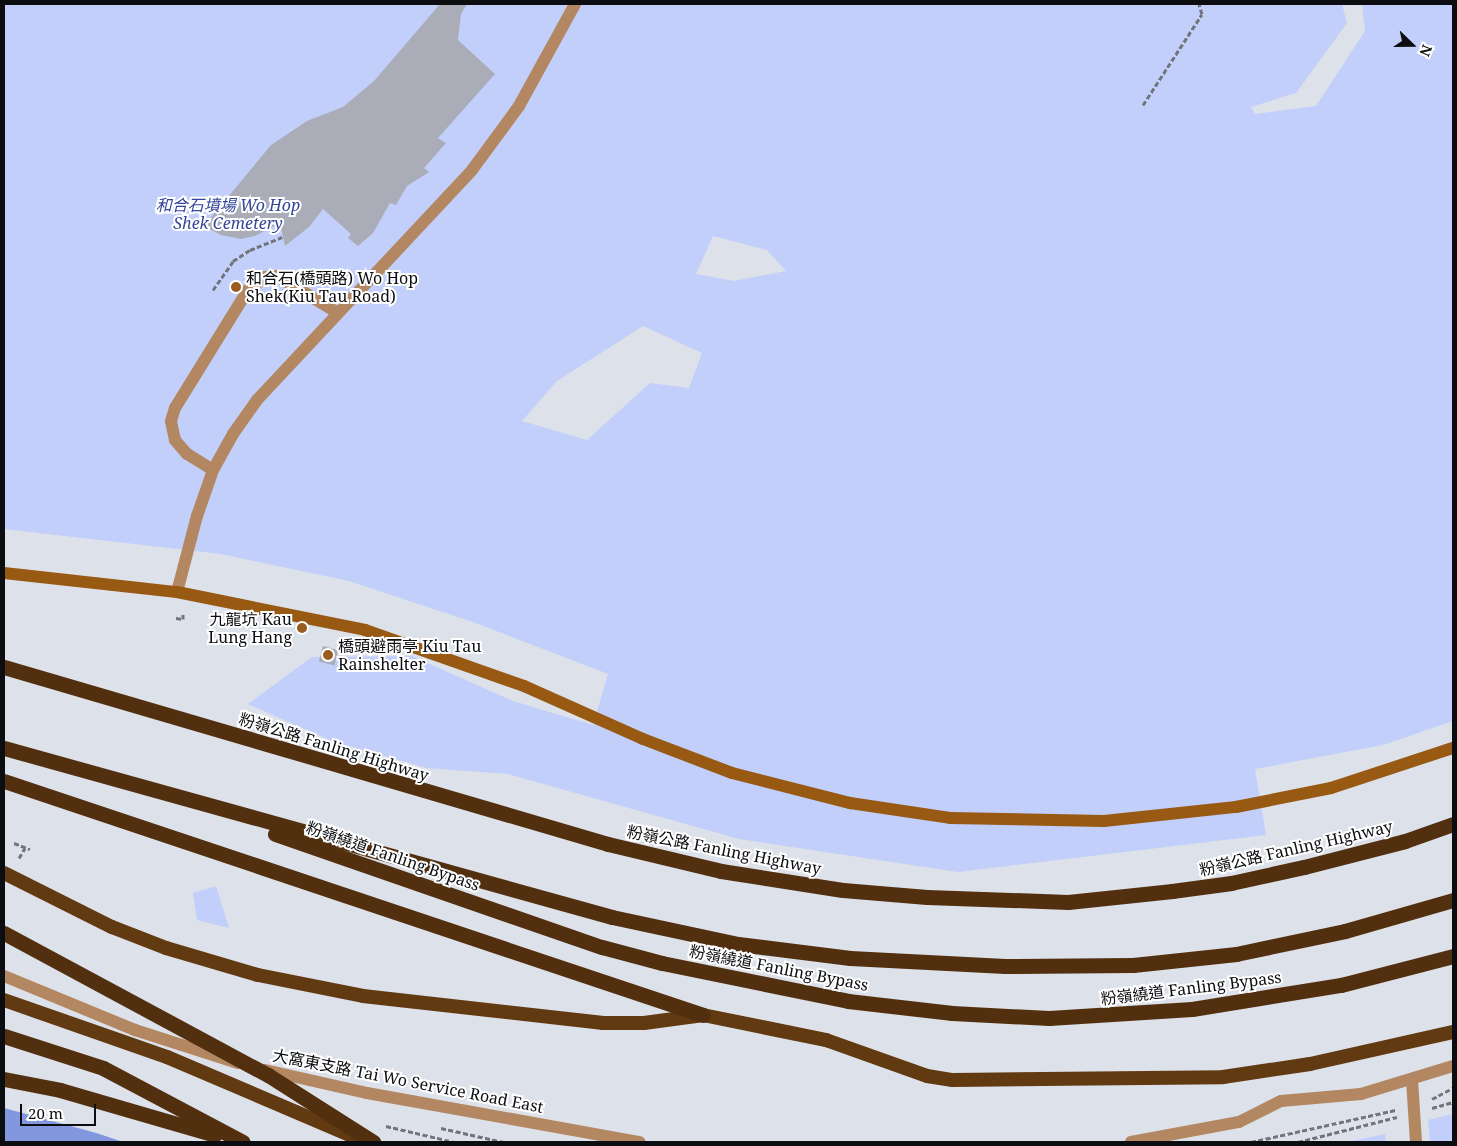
<!DOCTYPE html>
<meta charset="utf-8">
<style>
body{margin:0}
#map{position:relative;width:1457px;height:1146px;overflow:hidden;background:#dde1ea;font-family:"Noto Serif","Noto Sans TC",serif}
div>[style]{position:absolute}
[style*='--x']{left:calc(var(--x)*1px);top:calc(var(--y)*1px);width:calc(var(--w)*1px);rotate:calc(var(--a)*1deg)}
.green>*{inset:0;background:#c1cffa}
.water>*{inset:0;background:#8397de}
.pier>*{inset:0;background:#dde1ea}
.building>*{inset:0;background:#aaadb7;transform-origin:0 0}
.path>*{height:3px;margin-top:-1.5px;transform-origin:0;background:repeating-linear-gradient(90deg,#72747a 0 5px,transparent 0 7.5px)}
.service>*{height:12px;margin:-6px;padding:0 6px;transform-origin:6px;border-radius:6px;background:#b28761}
.minor>*{height:12px;margin:-6px;padding:0 6px;transform-origin:6px;border-radius:6px;background:#b28761}
.tertiary>*{height:12px;margin:-6px;padding:0 6px;transform-origin:6px;border-radius:6px;background:#b28761}
.secondary>*{height:12px;margin:-6px;padding:0 6px;transform-origin:6px;border-radius:6px;background:#985913}
.trunk>*{height:14px;margin:-7px;padding:0 7px;transform-origin:7px;border-radius:7px;background:#623a12}
.motorway>*{height:15px;margin:-7.5px;padding:0 7.5px;transform-origin:7.5px;border-radius:7.5px;background:#52300f}
.dots>*{width:14px;height:14px;translate:-50% -50%;box-sizing:border-box;border:2px solid #fff;border-radius:50%}
span{translate:-50% -50%;white-space:nowrap;text-align:center;line-height:1.15;-webkit-text-stroke:4px #fff;paint-order:stroke}
.park-label{font-size:16px;color:#354598;font-style:italic}
.poi-label{font-size:16px;color:#0c0d10}
.left{translate:0 -50%;text-align:left}
.right{translate:-100% -50%;text-align:right}
.street-label{font-size:16px;color:#0c0d10}
.frame{position:absolute;inset:0;border:5px solid #0c0d10;pointer-events:none}
.north{position:absolute;left:1387px;top:20px;width:50px;height:50px;-webkit-text-stroke:4px #fff;paint-order:stroke;rotate:112deg;font-size:14px;font-weight:700;line-height:20px;text-align:center;color:#0c0d10}
.north::after{content:'';display:block;margin:auto;width:18px;height:22px;background:#0c0d10;clip-path:polygon(50% 0,100% 100%,50% 72%,0 100%)}
.scale{position:absolute;left:20px;top:1104px;width:76px;height:22px;box-sizing:border-box;border:2px solid #0c0d10;border-top:0;padding-left:6px;font-size:15px;line-height:18px;white-space:nowrap;color:#0c0d10;-webkit-text-stroke:4px #fff;paint-order:stroke}
</style>
<div id="map">
<div class="green">
<div style="clip-path:polygon(evenodd,4px 4px,1342px 4px,1347px 23px,1296px 93px,1251px 107px,1255px 114px,1316px 106px,1365px 31px,1362px 4px,1453px 4px,1453px 721px,1383px 745px,1255px 769px,1266px 835px,958px 872px,739px 839px,508px 774px,427px 768px,334px 742px,248px 704px,312px 657px,412px 656px,513px 701px,593px 725px,608px 674px,473px 622px,349px 581px,221px 554px,4px 529px,4px 4px,713px 236px,767px 250px,786px 271px,734px 281px,696px 274px,713px 236px,4px 4px,643px 326px,702px 353px,689px 388px,650px 383px,587px 440px,522px 421px,557px 381px,643px 326px)"></div>
<div style="clip-path:polygon(216px 886px,229px 928px,197px 920px,193px 893px)"></div>
<div style="clip-path:polygon(1453px 1114px,1453px 1142px,1430px 1142px,1428px 1120px)"></div>
<div style="clip-path:polygon(1385px 1134px,1386px 1142px,1348px 1142px)"></div>
</div>
<div class="water">
<div style="clip-path:polygon(4px 1094px,44px 1115px,123px 1142px,4px 1142px)"></div>
</div>
<div class="pier">
<div style="clip-path:polygon(4px 1092px,45px 1113px,126px 1141px,4px 1108px)"></div>
</div>
<div class="building">
<div style="clip-path:polygon(440px 4px,467px 4px,461px 14px,458px 40px,495px 74px,438px 138px,446px 143px,424px 168px,429px 172px,407px 186px,396px 205px,390px 203px,373px 233px,358px 246px,348px 238px,351px 234px,323px 209px,309px 227px,285px 246px,280px 223px,255px 236px,241px 239px,221px 235px,204px 226px,271px 145px,307px 121px,343px 107px,374px 81px)"></div>
<div style="left:323px;top:646px;width:16px;height:16px;rotate:15deg"></div>
</div>
<div class="path">
<div style="--x:1143;--y:105;--w:108;--a:-57"></div>
<div style="--x:1202;--y:14;--w:10;--a:-107"></div>
<div style="--x:213;--y:290;--w:35;--a:-55"></div>
<div style="--x:233;--y:261;--w:20;--a:-33"></div>
<div style="--x:250;--y:250;--w:35;--a:-22"></div>
<div style="--x:176;--y:618;--w:7;--a:8"></div>
<div style="--x:183;--y:619;--w:7;--a:-90"></div>
<div style="--x:14;--y:843;--w:17;--a:21"></div>
<div style="--x:19;--y:858;--w:12;--a:-59"></div>
<div style="--x:1432;--y:1099;--w:24;--a:-28"></div>
<div style="--x:1432;--y:1108;--w:22;--a:-16"></div>
<div style="--x:386;--y:1126;--w:71;--a:13.1"></div>
<div style="--x:441;--y:1128;--w:64;--a:12.7"></div>
<div style="--x:1251;--y:1142;--w:148;--a:-12.5"></div>
<div style="--x:1298;--y:1142;--w:102;--a:-14.2"></div>
</div>
<div class="service">
<div style="--x:213;--y:470;--w:31;--a:-148"></div>
<div style="--x:187;--y:454;--w:18;--a:-131"></div>
<div style="--x:175;--y:440;--w:19;--a:-102"></div>
<div style="--x:171;--y:421;--w:14;--a:-73"></div>
<div style="--x:175;--y:408;--w:139;--a:-58.3"></div>
<div style="--x:248;--y:290;--w:21;--a:-37"></div>
<div style="--x:265;--y:277;--w:12;--a:-5"></div>
<div style="--x:277;--y:276;--w:71;--a:31.2"></div>
</div>
<div class="minor">
<div style="--x:177;--y:592;--w:79;--a:-75.3"></div>
<div style="--x:197;--y:516;--w:49;--a:-70.8"></div>
<div style="--x:213;--y:470;--w:41;--a:-60.9"></div>
<div style="--x:233;--y:434;--w:42;--a:-54.8"></div>
<div style="--x:257;--y:400;--w:315;--a:-46.9"></div>
<div style="--x:472;--y:170;--w:79;--a:-53.7"></div>
<div style="--x:519;--y:106;--w:116;--a:-61.2"></div>
<div style="--x:1412;--y:1080;--w:62;--a:86.3"></div>
</div>
<div class="tertiary">
<div style="--x:4;--y:976;--w:142;--a:22.4"></div>
<div style="--x:135;--y:1030;--w:108;--a:17.8"></div>
<div style="--x:265;--y:1070;--w:105;--a:12.7"></div>
<div style="--x:367;--y:1093;--w:277;--a:10.2"></div>
<div style="--x:1131;--y:1142;--w:110;--a:-10.5"></div>
<div style="--x:1239;--y:1122;--w:47;--a:-26.6"></div>
<div style="--x:1281;--y:1101;--w:80;--a:-5"></div>
<div style="--x:1361;--y:1094;--w:96;--a:-16.9"></div>
</div>
<div class="secondary">
<div style="--x:4;--y:573;--w:174;--a:6.3"></div>
<div style="--x:177;--y:592;--w:192;--a:11.4"></div>
<div style="--x:365;--y:630;--w:169;--a:19.4"></div>
<div style="--x:524;--y:686;--w:130;--a:24"></div>
<div style="--x:643;--y:739;--w:95;--a:20.9"></div>
<div style="--x:732;--y:773;--w:122;--a:14.3"></div>
<div style="--x:850;--y:803;--w:101;--a:8.5"></div>
<div style="--x:950;--y:818;--w:154;--a:1.1"></div>
<div style="--x:1104;--y:821;--w:133;--a:-6.1"></div>
<div style="--x:1236;--y:807;--w:97;--a:-11.3"></div>
<div style="--x:1331;--y:788;--w:128;--a:-18.2"></div>
</div>
<div class="trunk">
<div style="--x:4;--y:873;--w:121;--a:26.6"></div>
<div style="--x:112;--y:927;--w:58;--a:21.3"></div>
<div style="--x:166;--y:948;--w:96;--a:16.4"></div>
<div style="--x:258;--y:975;--w:107;--a:11.3"></div>
<div style="--x:363;--y:996;--w:242;--a:6.4"></div>
<div style="--x:603;--y:1023;--w:41;--a:0"></div>
<div style="--x:644;--y:1023;--w:60;--a:-7.7"></div>
<div style="--x:703;--y:1015;--w:126;--a:11.5"></div>
<div style="--x:826;--y:1040;--w:107;--a:19.6"></div>
<div style="--x:927;--y:1076;--w:26;--a:9"></div>
<div style="--x:953;--y:1080;--w:270;--a:-0.6"></div>
<div style="--x:1223;--y:1077;--w:88;--a:-8.5"></div>
<div style="--x:1310;--y:1064;--w:147;--a:-12.6"></div>
<div style="--x:4;--y:1000;--w:173;--a:19.3"></div>
<div style="--x:167;--y:1057;--w:209;--a:23.1"></div>
</div>
<div class="motorway">
<div style="--x:4;--y:667;--w:629;--a:16.33"></div>
<div style="--x:608;--y:844;--w:116;--a:13.4"></div>
<div style="--x:721;--y:871;--w:123;--a:8.9"></div>
<div style="--x:843;--y:890;--w:84;--a:4.8"></div>
<div style="--x:927;--y:897;--w:141;--a:2"></div>
<div style="--x:1068;--y:902;--w:105;--a:-6"></div>
<div style="--x:1172;--y:891;--w:60;--a:-7.7"></div>
<div style="--x:1231;--y:883;--w:75;--a:-12.4"></div>
<div style="--x:1304;--y:867;--w:104;--a:-14.4"></div>
<div style="--x:1405;--y:841;--w:51;--a:-19.5"></div>
<div style="--x:4;--y:748;--w:631;--a:15.53"></div>
<div style="--x:612;--y:917;--w:129;--a:12.1"></div>
<div style="--x:738;--y:944;--w:113;--a:7.1"></div>
<div style="--x:850;--y:958;--w:155;--a:3"></div>
<div style="--x:1005;--y:966;--w:128;--a:-0.4"></div>
<div style="--x:1133;--y:965;--w:104;--a:-6.1"></div>
<div style="--x:1236;--y:954;--w:111;--a:-11.9"></div>
<div style="--x:1345;--y:931;--w:112;--a:-16"></div>
<div style="--x:4;--y:781;--w:737;--a:18.51"></div>
<div style="--x:275;--y:834;--w:346;--a:19.1"></div>
<div style="--x:602;--y:947;--w:62;--a:14.9"></div>
<div style="--x:662;--y:963;--w:190;--a:11.5"></div>
<div style="--x:848;--y:1001;--w:105;--a:6.6"></div>
<div style="--x:952;--y:1013;--w:97;--a:3"></div>
<div style="--x:1049;--y:1018;--w:143;--a:-3.6"></div>
<div style="--x:1192;--y:1009;--w:151;--a:-9.2"></div>
<div style="--x:1341;--y:985;--w:116;--a:-14.5"></div>
<div style="--x:4;--y:933;--w:300;--a:28.3"></div>
<div style="--x:268;--y:1075;--w:125;--a:32.5"></div>
<div style="--x:4;--y:1036;--w:104;--a:17.9"></div>
<div style="--x:103;--y:1068;--w:158;--a:27.9"></div>
<div style="--x:4;--y:1079;--w:57;--a:11.1"></div>
<div style="--x:60;--y:1090;--w:161;--a:16.2"></div>
</div>
<div class="dots">
<div style="left:236px;top:287px;background:#985c1e"></div>
<div style="left:302px;top:628px;background:#985c1e"></div>
<div style="left:328px;top:655px;background:#985c1e"></div>
</div>
<div class="park-label">
<span style="left:228px;top:214px">和合石墳場 Wo Hop<br>Shek Cemetery</span>
</div>
<div class="poi-label">
<span class="left" style="left:246px;top:287px">和合石(橋頭路) Wo Hop<br>Shek(Kiu Tau Road)</span>
<span class="right" style="left:292px;top:628px">九龍坑 Kau<br>Lung Hang</span>
<span class="left" style="left:338px;top:655px">橋頭避雨亭 Kiu Tau<br>Rainshelter</span>
</div>
<div class="street-label">
<span style="left:334px;top:747px;rotate:17deg">粉嶺公路 Fanling Highway</span>
<span style="left:1296px;top:848px;rotate:-13deg">粉嶺公路 Fanling Highway</span>
<span style="left:724px;top:850px;rotate:11deg">粉嶺公路 Fanling Highway</span>
<span style="left:393px;top:856px;rotate:19deg">粉嶺繞道 Fanling Bypass</span>
<span style="left:779px;top:968px;rotate:11deg">粉嶺繞道 Fanling Bypass</span>
<span style="left:1191px;top:988px;rotate:-7deg">粉嶺繞道 Fanling Bypass</span>
<span style="left:408px;top:1081px;rotate:11deg">大窩東支路 Tai Wo Service Road East</span>
</div>
<div class="frame"></div>
<div class="north">N</div>
<div class="scale">20 m</div>
</div>
